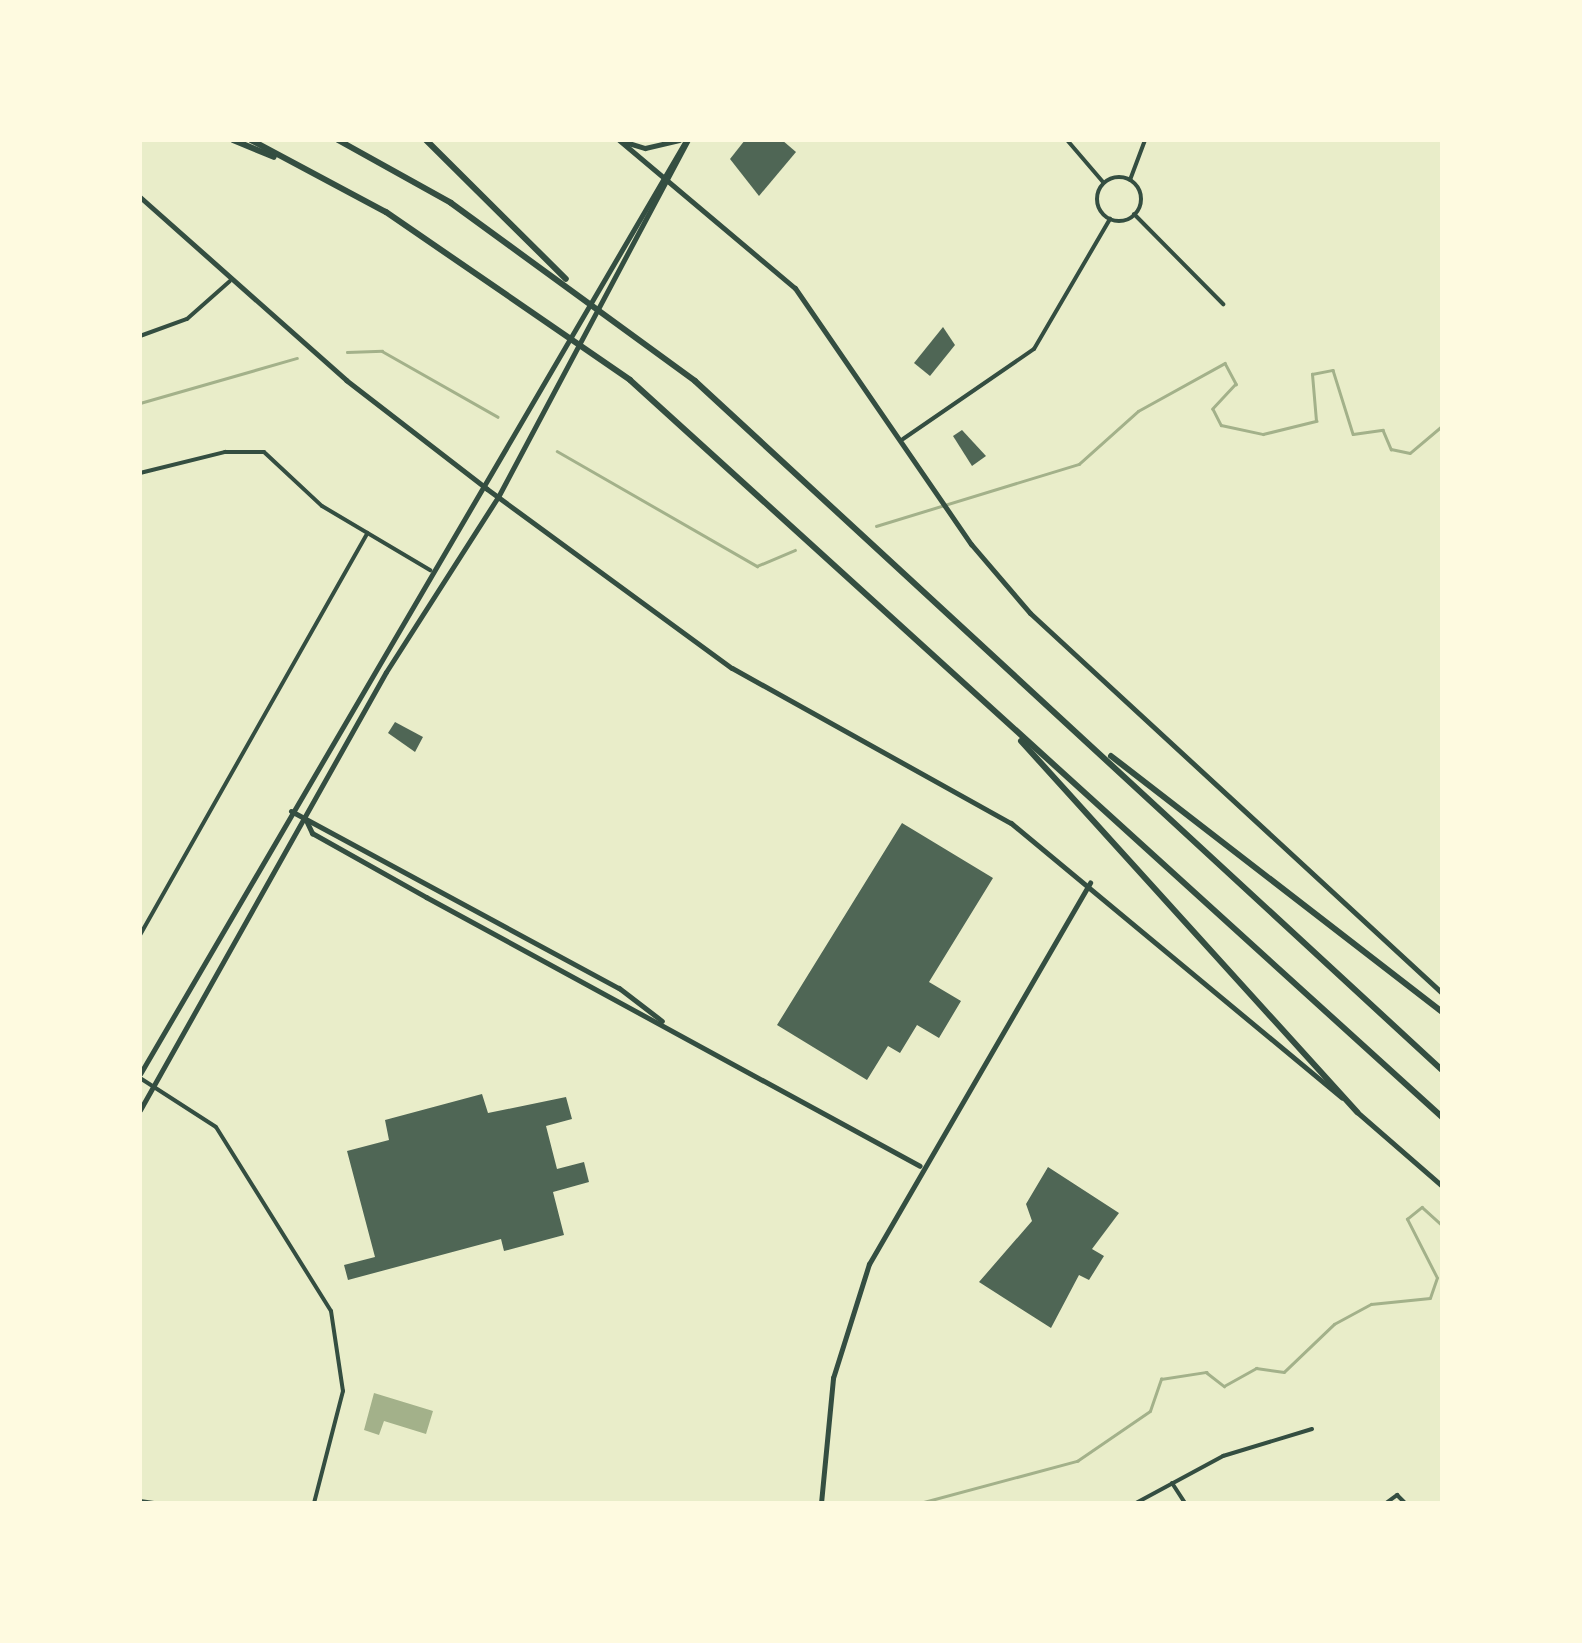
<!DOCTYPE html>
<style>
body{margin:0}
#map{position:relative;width:1582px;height:1643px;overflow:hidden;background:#e9edc9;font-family:"DejaVu Sans",sans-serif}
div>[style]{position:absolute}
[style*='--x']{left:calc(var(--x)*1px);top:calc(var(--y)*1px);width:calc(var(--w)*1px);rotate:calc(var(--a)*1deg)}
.water>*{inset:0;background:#a3b18a}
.stream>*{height:2.5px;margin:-1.25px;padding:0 1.25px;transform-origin:1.25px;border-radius:1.25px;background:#a3b18a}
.building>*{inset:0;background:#4f6655}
.minor>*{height:4px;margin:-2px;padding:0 2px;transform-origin:2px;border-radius:2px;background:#344e41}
.minor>.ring{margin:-2px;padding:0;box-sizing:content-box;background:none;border:4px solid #344e41;border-radius:50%}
.tertiary>*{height:5px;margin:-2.5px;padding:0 2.5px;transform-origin:2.5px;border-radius:2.5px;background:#344e41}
.secondary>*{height:5px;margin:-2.5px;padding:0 2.5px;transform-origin:2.5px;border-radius:2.5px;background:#344e41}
.motorway>*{height:6px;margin:-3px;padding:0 3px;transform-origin:3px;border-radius:3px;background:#344e41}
span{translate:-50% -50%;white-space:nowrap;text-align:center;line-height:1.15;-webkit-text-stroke:10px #fefae0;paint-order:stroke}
.frame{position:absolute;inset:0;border:142px solid #fefae0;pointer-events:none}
</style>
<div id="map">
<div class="water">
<div style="clip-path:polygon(374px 1393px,433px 1411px,426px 1434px,384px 1421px,379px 1435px,364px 1430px)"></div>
</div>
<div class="stream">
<div style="--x:347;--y:352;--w:35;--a:-2"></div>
<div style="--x:382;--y:351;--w:133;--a:29.6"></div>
<div style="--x:140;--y:403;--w:163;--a:-16"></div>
<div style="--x:557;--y:451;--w:231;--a:29.9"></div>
<div style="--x:757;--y:566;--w:41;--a:-22.8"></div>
<div style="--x:876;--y:526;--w:212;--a:-17"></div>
<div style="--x:1079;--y:464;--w:79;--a:-41.9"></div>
<div style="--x:1138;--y:411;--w:99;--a:-28.9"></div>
<div style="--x:1225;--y:363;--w:24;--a:62"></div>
<div style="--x:1236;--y:384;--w:34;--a:133"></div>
<div style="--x:1213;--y:409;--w:18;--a:63"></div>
<div style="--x:1221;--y:425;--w:43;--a:12.1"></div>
<div style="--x:1263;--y:434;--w:55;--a:-13.8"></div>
<div style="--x:1316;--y:421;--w:47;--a:-94.9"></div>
<div style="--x:1312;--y:374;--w:21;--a:-11"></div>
<div style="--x:1333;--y:370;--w:67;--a:72.6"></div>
<div style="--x:1353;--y:434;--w:30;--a:-8"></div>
<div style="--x:1383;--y:430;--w:21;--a:67"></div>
<div style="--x:1391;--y:449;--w:19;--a:12"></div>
<div style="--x:1410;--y:453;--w:42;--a:-40.2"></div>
<div style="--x:920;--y:1503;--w:163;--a:-15"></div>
<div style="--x:1077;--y:1461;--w:88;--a:-34.4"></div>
<div style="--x:1150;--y:1411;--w:34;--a:-71"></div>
<div style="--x:1161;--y:1379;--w:46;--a:-8.8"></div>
<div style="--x:1206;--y:1372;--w:23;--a:38"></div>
<div style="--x:1224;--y:1386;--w:37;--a:-29"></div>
<div style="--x:1256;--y:1368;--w:28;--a:8"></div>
<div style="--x:1284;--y:1372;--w:69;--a:-43.8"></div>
<div style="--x:1334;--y:1324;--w:42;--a:-28.4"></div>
<div style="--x:1371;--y:1304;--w:59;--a:-5.8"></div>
<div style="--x:1430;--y:1298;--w:21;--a:-71"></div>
<div style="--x:1437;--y:1278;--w:66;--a:-117"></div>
<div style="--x:1407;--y:1219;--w:19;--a:-39"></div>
<div style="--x:1422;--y:1207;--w:27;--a:42"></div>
</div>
<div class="building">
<div style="clip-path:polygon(745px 140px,782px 140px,796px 152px,759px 196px,730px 159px)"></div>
<div style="clip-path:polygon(943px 327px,955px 345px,930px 376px,914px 363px)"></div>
<div style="clip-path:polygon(962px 430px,986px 456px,972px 466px,953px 436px)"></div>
<div style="clip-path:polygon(395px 722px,423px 737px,415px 752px,388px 733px)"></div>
<div style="clip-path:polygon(902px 823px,993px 878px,929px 982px,961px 1001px,939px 1038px,917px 1025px,900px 1053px,888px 1046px,867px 1080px,777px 1025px)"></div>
<div style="clip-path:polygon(482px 1094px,488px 1113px,566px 1097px,572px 1119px,546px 1126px,557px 1169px,584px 1162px,589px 1182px,553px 1192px,564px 1235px,504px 1251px,501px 1239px,348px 1280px,344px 1265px,375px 1257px,347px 1151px,389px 1140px,385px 1120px)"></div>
<div style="clip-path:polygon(1048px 1167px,1119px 1213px,1092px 1249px,1104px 1256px,1089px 1280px,1079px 1275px,1051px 1328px,979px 1282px,1032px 1221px,1026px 1204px)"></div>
</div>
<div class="minor">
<div style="--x:1067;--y:140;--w:55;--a:49.4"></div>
<div class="ring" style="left:1097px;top:177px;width:40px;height:40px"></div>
<div style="--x:1130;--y:180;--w:43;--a:-69.4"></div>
<div style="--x:1134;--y:214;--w:127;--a:45.3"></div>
<div style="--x:140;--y:336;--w:50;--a:-19.9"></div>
<div style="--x:187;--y:319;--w:57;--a:-41.5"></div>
<div style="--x:903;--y:439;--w:159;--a:-34.5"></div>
<div style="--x:1034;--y:349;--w:151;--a:-59.7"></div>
<div style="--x:140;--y:473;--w:88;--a:-13.9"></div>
<div style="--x:225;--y:452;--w:39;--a:0"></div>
<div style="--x:264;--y:452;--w:79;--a:43"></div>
<div style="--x:322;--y:506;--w:126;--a:30.7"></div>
<div style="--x:140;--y:935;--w:462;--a:-60.5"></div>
<div style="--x:140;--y:1078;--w:90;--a:32.8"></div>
<div style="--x:216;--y:1127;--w:217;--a:58"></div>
<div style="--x:331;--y:1311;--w:81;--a:81.5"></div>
<div style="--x:343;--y:1391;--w:116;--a:104.5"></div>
<div style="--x:1172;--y:1483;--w:24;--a:57"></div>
<div style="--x:140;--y:1501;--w:14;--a:8"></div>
<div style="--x:1136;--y:1503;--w:99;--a:-28.4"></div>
<div style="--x:1223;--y:1456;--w:93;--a:-16.9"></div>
<div style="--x:1386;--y:1503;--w:14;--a:-36"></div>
<div style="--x:1397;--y:1495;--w:11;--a:45"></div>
</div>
<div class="tertiary">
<div style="--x:291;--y:811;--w:373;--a:28.4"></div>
<div style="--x:619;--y:988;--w:54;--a:37.5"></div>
<div style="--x:305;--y:818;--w:17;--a:65"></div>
<div style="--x:312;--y:833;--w:131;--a:29.3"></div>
<div style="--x:426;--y:897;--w:562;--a:28.57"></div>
<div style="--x:821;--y:1503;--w:126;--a:-84.5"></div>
<div style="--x:833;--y:1378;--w:120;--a:-72.5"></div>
<div style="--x:869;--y:1264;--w:441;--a:-59.9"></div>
</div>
<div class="secondary">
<div style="--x:619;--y:140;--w:230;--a:40.1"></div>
<div style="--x:795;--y:288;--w:311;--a:55.5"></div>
<div style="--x:971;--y:544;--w:91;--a:49.5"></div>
<div style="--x:1030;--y:613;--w:560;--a:42.69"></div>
<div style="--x:625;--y:142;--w:21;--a:17"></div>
<div style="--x:645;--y:148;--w:35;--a:-13"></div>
<div style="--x:140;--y:197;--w:276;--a:41.6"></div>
<div style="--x:346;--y:380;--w:178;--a:37.7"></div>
<div style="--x:487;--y:489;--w:303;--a:36.2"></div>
<div style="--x:732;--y:668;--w:319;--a:29.1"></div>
<div style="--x:1011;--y:823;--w:430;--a:39.7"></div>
<div style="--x:140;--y:1074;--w:1080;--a:-59.68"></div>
<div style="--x:140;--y:1110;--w:502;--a:-60.68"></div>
<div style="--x:386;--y:672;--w:208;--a:-57.4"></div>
<div style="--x:498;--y:497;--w:404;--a:-62"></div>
<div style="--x:1357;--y:1112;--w:113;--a:41"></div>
</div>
<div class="motorway">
<div style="--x:233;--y:140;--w:44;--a:22.5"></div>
<div style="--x:251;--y:140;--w:153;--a:28.1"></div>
<div style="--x:386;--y:212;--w:296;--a:34.5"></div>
<div style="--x:630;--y:380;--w:1097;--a:42.23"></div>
<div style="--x:338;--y:140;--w:129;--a:29.1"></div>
<div style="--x:451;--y:203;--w:302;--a:36.1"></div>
<div style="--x:695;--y:381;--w:1016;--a:42.69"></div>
<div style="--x:426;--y:140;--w:197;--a:44.8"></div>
<div style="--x:1021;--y:741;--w:501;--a:47.83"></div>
<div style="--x:1111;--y:756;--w:418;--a:37.7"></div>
</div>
<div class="frame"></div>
</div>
